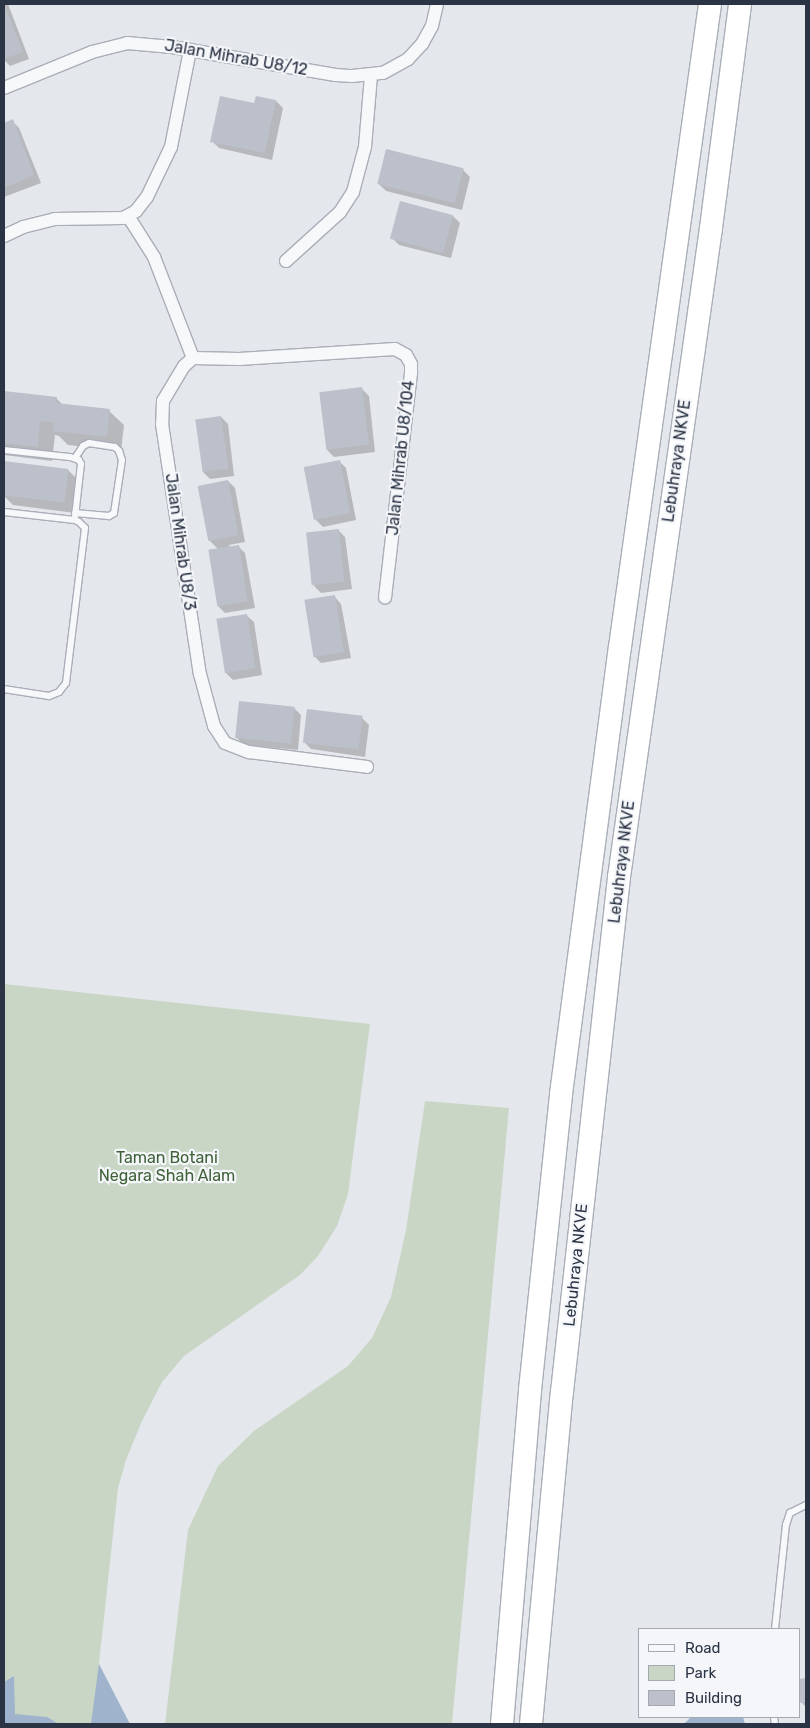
<!DOCTYPE html>
<style>
body{margin:0}
#map{position:relative;width:810px;height:1728px;overflow:hidden;background:#e4e7ec;font-family:Rubik,sans-serif}
div>[style]{position:absolute}
[style*='--x']{left:calc(var(--x)*1px);top:calc(var(--y)*1px);width:calc(var(--w)*1px);rotate:calc(var(--a)*1deg)}
.green>*{inset:0;background:#c9d6c5}
.water>*{inset:0;background:#9fb4cc}
.shadow>*{inset:0;background:#0003}
.building>*{inset:0;background:#bbc0ca;transform-origin:0 0}
.roads{filter:drop-shadow(1px 0 #a9aeb7) drop-shadow(-1px 0 #a9aeb7) drop-shadow(0 1px #a9aeb7) drop-shadow(0 -1px #a9aeb7)}
.lane>*{height:6px;margin:-3px;padding:0 3px;transform-origin:3px;border-radius:3px;background:#f7f8fa}
.street>*{height:12px;margin:-6px;padding:0 6px;transform-origin:6px;border-radius:6px;background:#f7f8fa}
.highway>*{height:22px;margin:-11px;padding:0 11px;transform-origin:11px;border-radius:11px;background:#fff}
span{translate:-50% -50%;white-space:nowrap;text-align:center;line-height:1.15;-webkit-text-stroke:4.5px #f4f6f9;paint-order:stroke}
.street-label{font-size:16px;color:#2b3445}
.park-label{font-size:16px;color:#3f6138}
.frame{position:absolute;inset:0;border:5px solid #2b3445;pointer-events:none}
.legend{position:absolute;left:638px;top:1628px;width:162px;height:90px;box-sizing:border-box;background:#f4f6f9;border:1px solid #a4a8b1;margin:0;padding:6px 9px;list-style:none;font-size:15px;color:#2b3445}
.legend li{display:flex;align-items:center;gap:10px;height:25px}
.legend b{width:25px;border:1px solid #a4a8b1}
</style>
<div id="map">
<div class="green">
<div style="clip-path:polygon(4px 984px,370px 1024px,348px 1194px,337px 1226px,318px 1256px,300px 1275px,184px 1356px,162px 1382px,142px 1421px,126px 1460px,118px 1488px,99px 1664px,99px 1724px,4px 1724px)"></div>
<div style="clip-path:polygon(425px 1101px,509px 1108px,452px 1724px,165px 1724px,188px 1530px,218px 1466px,254px 1431px,348px 1366px,372px 1338px,391px 1297px,406px 1230px)"></div>
</div>
<div class="water">
<div style="clip-path:polygon(99px 1664px,130px 1724px,91px 1724px)"></div>
<div style="clip-path:polygon(14px 1676px,15px 1714px,47px 1717px,59px 1724px,4px 1724px,4px 1682px)"></div>
<div style="clip-path:polygon(691px 1717px,743px 1717px,745px 1724px,684px 1724px)"></div>
</div>
<div class="shadow">
<div style="clip-path:polygon(4px 4px,8px 4px,29px 59px,10px 66px,4px 60px)"></div>
<div style="clip-path:polygon(257px 97px,276px 101px,283px 108px,272px 160px,219px 148px,212px 141px,255px 104px)"></div>
<div style="clip-path:polygon(12px 121px,19px 128px,41px 183px,4px 197px,4px 124px)"></div>
<div style="clip-path:polygon(463px 170px,470px 177px,462px 210px,386px 191px,379px 184px)"></div>
<div style="clip-path:polygon(453px 216px,460px 223px,451px 258px,399px 245px,392px 238px)"></div>
<div style="clip-path:polygon(362px 389px,369px 396px,375px 452px,334px 457px,327px 450px,320px 394px)"></div>
<div style="clip-path:polygon(4px 392px,56px 398px,63px 405px,109px 411px,124px 425px,121px 451px,68px 445px,59px 436px,55px 435px,52px 461px,4px 455px)"></div>
<div style="clip-path:polygon(221px 417px,228px 424px,234px 476px,210px 479px,203px 472px)"></div>
<div style="clip-path:polygon(339px 461px,346px 468px,356px 520px,323px 527px,316px 520px)"></div>
<div style="clip-path:polygon(6px 463px,68px 470px,79px 481px,75px 513px,13px 505px,4px 496px)"></div>
<div style="clip-path:polygon(228px 481px,235px 488px,245px 542px,229px 545px,230px 548px,238px 546px,245px 553px,255px 608px,225px 613px,218px 606px,209px 551px,219px 550px,210px 541px)"></div>
<div style="clip-path:polygon(338px 530px,345px 537px,352px 589px,321px 593px,314px 586px)"></div>
<div style="clip-path:polygon(334px 596px,341px 604px,351px 658px,321px 663px,314px 656px)"></div>
<div style="clip-path:polygon(246px 615px,254px 622px,262px 675px,233px 680px,226px 673px)"></div>
<div style="clip-path:polygon(294px 708px,301px 715px,298px 750px,244px 745px,237px 738px)"></div>
<div style="clip-path:polygon(362px 718px,369px 725px,365px 757px,311px 749px,304px 742px)"></div>
<div style="clip-path:polygon(806px 1679px,806px 1707px,801px 1702px,799px 1680px)"></div>
</div>
<div class="building">
<div style="clip-path:polygon(4px 4px,23px 52px,4px 59px)"></div>
<div style="clip-path:polygon(220px 96px,254px 103px,256px 96px,276px 100px,265px 153px,210px 142px)"></div>
<div style="clip-path:polygon(13px 119px,34px 175px,4px 188px,4px 123px)"></div>
<div style="left:386px;top:149px;width:80px;height:36px;rotate:14deg"></div>
<div style="left:400px;top:201px;width:55px;height:39px;rotate:15deg"></div>
<div style="left:362px;top:387px;width:58px;height:43px;rotate:83deg"></div>
<div style="clip-path:polygon(4px 391px,57px 397px,56px 403px,110px 409px,107px 437px,53px 431px,54px 423px,40px 421px,38px 447px,4px 443px)"></div>
<div style="left:221px;top:416px;width:53px;height:26px;rotate:82deg"></div>
<div style="left:340px;top:460px;width:54px;height:37px;rotate:79deg"></div>
<div style="left:4px;top:461px;width:65px;height:34px;rotate:7deg"></div>
<div style="left:228px;top:480px;width:56px;height:31px;rotate:79deg"></div>
<div style="left:339px;top:529px;width:53px;height:33px;rotate:84deg"></div>
<div style="left:239px;top:545px;width:57px;height:31px;rotate:81deg"></div>
<div style="left:335px;top:595px;width:58px;height:31px;rotate:81deg"></div>
<div style="left:247px;top:614px;width:55px;height:31px;rotate:81deg"></div>
<div style="left:239px;top:701px;width:56px;height:37px;rotate:6deg"></div>
<div style="left:307px;top:709px;width:56px;height:34px;rotate:7deg"></div>
<div style="clip-path:polygon(806px 1678px,806px 1702px,800px 1703px,799px 1679px)"></div>
</div>
<div class="roads">
<div class="lane">
<div style="--x:4;--y:450;--w:66;--a:6.1"></div>
<div style="--x:70;--y:457;--w:9;--a:18"></div>
<div style="--x:79;--y:460;--w:4;--a:63"></div>
<div style="--x:81;--y:464;--w:53;--a:96.5"></div>
<div style="--x:75;--y:458;--w:14;--a:-56"></div>
<div style="--x:83;--y:446;--w:7;--a:-27"></div>
<div style="--x:89;--y:443;--w:26;--a:9"></div>
<div style="--x:115;--y:447;--w:6;--a:45"></div>
<div style="--x:119;--y:451;--w:9;--a:72"></div>
<div style="--x:122;--y:460;--w:54;--a:98.6"></div>
<div style="--x:114;--y:513;--w:6;--a:149"></div>
<div style="--x:109;--y:516;--w:34;--a:-175"></div>
<div style="--x:4;--y:512;--w:71;--a:6.4"></div>
<div style="--x:75;--y:520;--w:4;--a:27"></div>
<div style="--x:79;--y:522;--w:8;--a:45"></div>
<div style="--x:85;--y:528;--w:156;--a:97"></div>
<div style="--x:66;--y:683;--w:11;--a:128"></div>
<div style="--x:59;--y:692;--w:11;--a:158"></div>
<div style="--x:49;--y:696;--w:46;--a:-171.2"></div>
<div style="--x:775;--y:1629;--w:105;--a:-84"></div>
<div style="--x:786;--y:1525;--w:13;--a:-72"></div>
<div style="--x:790;--y:1513;--w:18;--a:-27"></div>
<div style="--x:774;--y:1717;--w:7;--a:82"></div>
</div>
<div class="street">
<div style="--x:4;--y:88;--w:95;--a:-22.2"></div>
<div style="--x:92;--y:52;--w:36;--a:-14"></div>
<div style="--x:127;--y:43;--w:45;--a:5.1"></div>
<div style="--x:172;--y:47;--w:166;--a:9.7"></div>
<div style="--x:336;--y:75;--w:16;--a:4"></div>
<div style="--x:352;--y:76;--w:31;--a:-6"></div>
<div style="--x:383;--y:73;--w:29;--a:-29"></div>
<div style="--x:408;--y:59;--w:21;--a:-47"></div>
<div style="--x:422;--y:44;--w:21;--a:-61"></div>
<div style="--x:432;--y:26;--w:23;--a:-77"></div>
<div style="--x:128;--y:216;--w:49;--a:57.6"></div>
<div style="--x:154;--y:257;--w:108;--a:68.9"></div>
<div style="--x:193;--y:358;--w:12;--a:138"></div>
<div style="--x:184;--y:366;--w:41;--a:121"></div>
<div style="--x:163;--y:401;--w:23;--a:92"></div>
<div style="--x:162;--y:424;--w:253;--a:81.4"></div>
<div style="--x:200;--y:674;--w:54;--a:74.9"></div>
<div style="--x:214;--y:726;--w:20;--a:57"></div>
<div style="--x:225;--y:743;--w:26;--a:21"></div>
<div style="--x:249;--y:752;--w:119;--a:7.2"></div>
<div style="--x:4;--y:236;--w:21;--a:-25"></div>
<div style="--x:23;--y:227;--w:33;--a:-14"></div>
<div style="--x:55;--y:219;--w:68;--a:-0.8"></div>
<div style="--x:123;--y:218;--w:15;--a:-28"></div>
<div style="--x:136;--y:211;--w:18;--a:-52"></div>
<div style="--x:147;--y:197;--w:55;--a:-64.4"></div>
<div style="--x:171;--y:147;--w:99;--a:-78.9"></div>
<div style="--x:286;--y:261;--w:73;--a:-42.2"></div>
<div style="--x:340;--y:212;--w:24;--a:-57"></div>
<div style="--x:353;--y:192;--w:47;--a:-75.1"></div>
<div style="--x:365;--y:147;--w:72;--a:-85.2"></div>
<div style="--x:193;--y:358;--w:46;--a:1.2"></div>
<div style="--x:239;--y:359;--w:156;--a:-3.7"></div>
<div style="--x:395;--y:349;--w:13;--a:29"></div>
<div style="--x:406;--y:355;--w:10;--a:61"></div>
<div style="--x:411;--y:364;--w:9;--a:90"></div>
<div style="--x:411;--y:373;--w:226;--a:96.6"></div>
</div>
<div class="highway">
<div style="--x:502;--y:1724;--w:335;--a:-85.2"></div>
<div style="--x:530;--y:1390;--w:298;--a:-84"></div>
<div style="--x:561;--y:1094;--w:451;--a:-82.5"></div>
<div style="--x:620;--y:647;--w:649;--a:-82.03"></div>
<div style="--x:531;--y:1724;--w:333;--a:-84.7"></div>
<div style="--x:562;--y:1392;--w:518;--a:-83.68"></div>
<div style="--x:619;--y:877;--w:655;--a:-81.93"></div>
<div style="--x:711;--y:228;--w:226;--a:-82.6"></div>
</div>
</div>
<div class="street-label">
<span style="left:236px;top:58px;rotate:10deg">Jalan Mihrab U8/12</span>
<span style="left:401px;top:458px;rotate:-84deg">Jalan Mihrab U8/104</span>
<span style="left:677px;top:461px;rotate:-82deg">Lebuhraya NKVE</span>
<span style="left:180px;top:542px;rotate:82deg">Jalan Mihrab U8/3</span>
<span style="left:622px;top:862px;rotate:-83deg">Lebuhraya NKVE</span>
<span style="left:576px;top:1265px;rotate:-84deg">Lebuhraya NKVE</span>
</div>
<div class="park-label">
<span style="left:167px;top:1167px">Taman Botani<br>Negara Shah Alam</span>
</div>
<div class="frame"></div>
<ul class="legend">
<li><b style="height:6px;background:#f7f8fa"></b>Road</li>
<li><b style="height:14px;background:#c9d6c5"></b>Park</li>
<li><b style="height:14px;background:#bbc0ca"></b>Building</li>
</ul>
</div>
